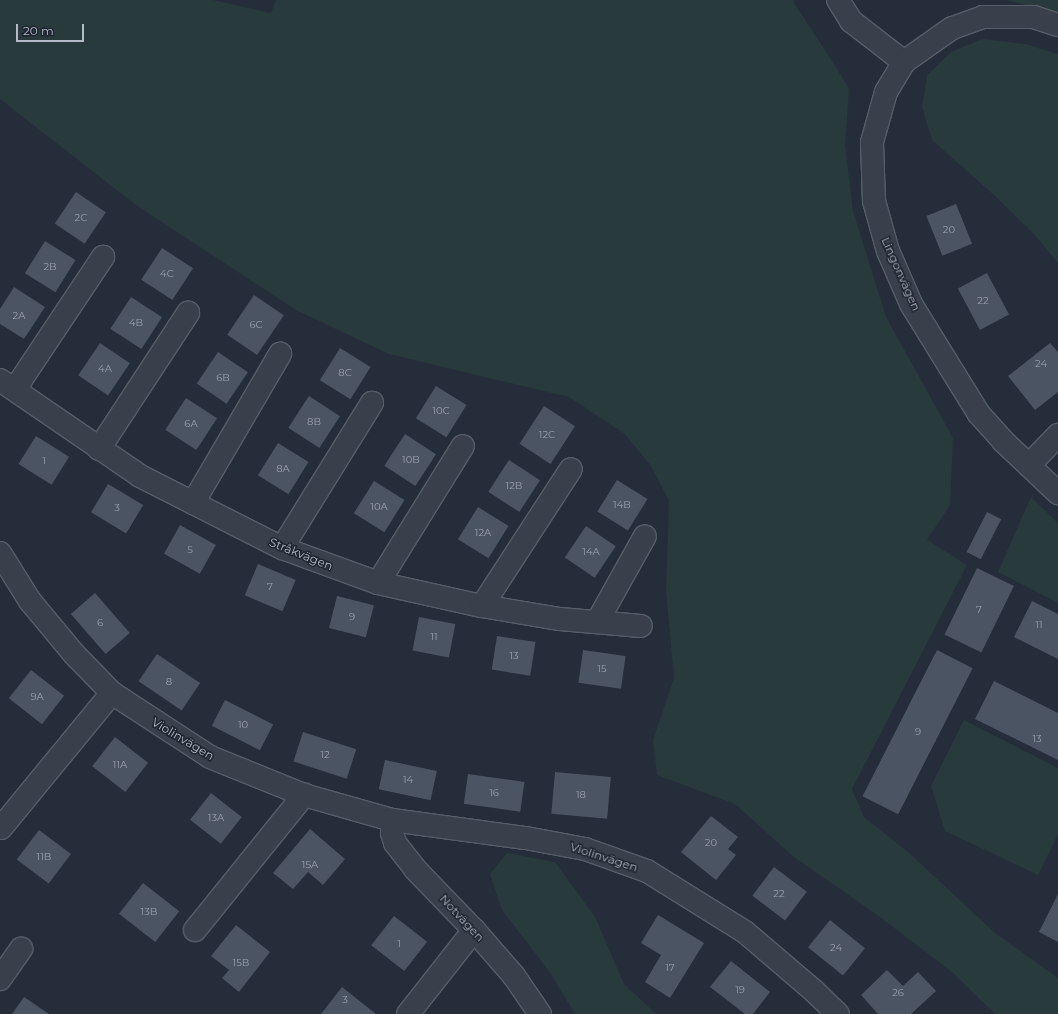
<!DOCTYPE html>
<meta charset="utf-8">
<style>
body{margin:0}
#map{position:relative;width:1058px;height:1014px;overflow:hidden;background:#252d3a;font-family:Montserrat,sans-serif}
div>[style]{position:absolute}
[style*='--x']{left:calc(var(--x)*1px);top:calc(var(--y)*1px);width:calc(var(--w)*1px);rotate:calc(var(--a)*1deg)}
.green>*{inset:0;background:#283a3c}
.building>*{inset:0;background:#4b5463;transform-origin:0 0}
.roads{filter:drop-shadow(1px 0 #575d69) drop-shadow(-1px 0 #575d69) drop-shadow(0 1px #575d69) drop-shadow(0 -1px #575d69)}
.minor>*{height:22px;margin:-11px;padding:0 11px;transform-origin:11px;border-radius:11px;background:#393f4b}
span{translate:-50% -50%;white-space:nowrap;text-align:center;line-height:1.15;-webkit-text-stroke:3px #1e2430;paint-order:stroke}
.number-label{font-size:10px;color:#9aa0ad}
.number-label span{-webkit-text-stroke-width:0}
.street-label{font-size:12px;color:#b4bac6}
.scale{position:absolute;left:16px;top:24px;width:68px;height:18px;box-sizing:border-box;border:2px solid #b4bac6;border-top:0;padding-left:5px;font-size:12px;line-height:14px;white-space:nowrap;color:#b4bac6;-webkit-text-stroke:3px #1e2430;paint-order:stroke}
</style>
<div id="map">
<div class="green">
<div style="clip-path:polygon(0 0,213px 0,271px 13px,276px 0,794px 0,794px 3px,834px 64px,849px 89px,845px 145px,853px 211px,886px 317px,953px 438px,950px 505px,927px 540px,967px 565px,852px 789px,864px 817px,908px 852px,995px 933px,1058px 978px,1058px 1014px,995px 1014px,952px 972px,876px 914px,794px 857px,735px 804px,657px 775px,653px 740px,674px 678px,666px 590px,669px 501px,651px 466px,625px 434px,569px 397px,389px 354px,296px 310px,136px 205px,0 99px)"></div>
<div style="clip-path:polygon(1006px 0,1058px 0,1058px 14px,1030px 6px)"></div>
<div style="clip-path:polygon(983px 39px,1025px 44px,1058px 54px,1058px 263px,1033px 233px,994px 195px,932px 140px,922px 107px,927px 76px,951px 52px)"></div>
<div style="clip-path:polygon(1031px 497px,1058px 523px,1058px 603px,998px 572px)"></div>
<div style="clip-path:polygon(964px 720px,1058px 768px,1058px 834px,1038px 875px,945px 831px,931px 786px)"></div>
<div style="clip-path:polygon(507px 853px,555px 862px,595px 917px,624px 984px,656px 1014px,575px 1014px,549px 971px,502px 910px,490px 874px)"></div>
</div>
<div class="building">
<div style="left:76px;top:192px;width:36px;height:38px;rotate:34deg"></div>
<div style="left:956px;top:204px;width:43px;height:32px;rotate:68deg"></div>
<div style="left:45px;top:241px;width:36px;height:38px;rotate:32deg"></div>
<div style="left:162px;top:248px;width:37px;height:38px;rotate:33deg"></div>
<div style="left:987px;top:273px;width:47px;height:33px;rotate:62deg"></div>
<div style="clip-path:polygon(14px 287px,45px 307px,24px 339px,0 324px,0 309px)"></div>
<div style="left:254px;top:295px;width:36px;height:48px;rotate:34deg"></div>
<div style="left:131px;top:297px;width:37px;height:38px;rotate:33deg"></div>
<div style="left:100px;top:343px;width:36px;height:39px;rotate:34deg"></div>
<div style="clip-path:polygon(1050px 343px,1058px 352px,1058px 392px,1035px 410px,1008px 376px)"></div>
<div style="left:340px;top:348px;width:36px;height:38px;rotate:32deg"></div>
<div style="left:218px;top:352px;width:36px;height:38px;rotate:34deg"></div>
<div style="left:436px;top:386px;width:36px;height:38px;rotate:32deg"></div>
<div style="left:309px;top:396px;width:37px;height:38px;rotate:33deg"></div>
<div style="left:186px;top:398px;width:37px;height:38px;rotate:33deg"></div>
<div style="left:544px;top:406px;width:37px;height:45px;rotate:33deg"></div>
<div style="left:405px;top:434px;width:37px;height:38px;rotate:33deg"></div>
<div style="left:36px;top:436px;width:39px;height:33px;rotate:32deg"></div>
<div style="left:278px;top:443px;width:36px;height:38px;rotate:32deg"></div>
<div style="left:509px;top:460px;width:37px;height:38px;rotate:33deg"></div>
<div style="left:617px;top:480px;width:36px;height:37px;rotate:32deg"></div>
<div style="left:374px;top:481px;width:36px;height:38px;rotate:32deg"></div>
<div style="left:108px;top:484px;width:41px;height:33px;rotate:31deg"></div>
<div style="left:478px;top:507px;width:36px;height:38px;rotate:32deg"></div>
<div style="left:987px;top:512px;width:16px;height:45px;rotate:27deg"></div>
<div style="left:180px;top:525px;width:41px;height:33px;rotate:29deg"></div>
<div style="left:586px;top:526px;width:36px;height:38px;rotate:34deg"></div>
<div style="left:258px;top:564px;width:41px;height:34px;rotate:23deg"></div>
<div style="left:977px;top:568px;width:41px;height:74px;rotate:26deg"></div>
<div style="left:95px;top:593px;width:53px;height:32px;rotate:49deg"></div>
<div style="left:337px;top:596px;width:38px;height:33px;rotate:14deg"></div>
<div style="clip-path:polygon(1032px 601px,1058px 614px,1058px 659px,1014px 637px)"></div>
<div style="left:419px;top:617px;width:37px;height:34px;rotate:11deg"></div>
<div style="left:497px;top:636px;width:39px;height:34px;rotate:9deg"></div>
<div style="left:583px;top:650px;width:43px;height:33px;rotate:8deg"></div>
<div style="left:937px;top:650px;width:40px;height:164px;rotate:27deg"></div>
<div style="left:157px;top:654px;width:52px;height:33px;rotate:34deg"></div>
<div style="left:31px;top:670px;width:42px;height:36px;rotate:38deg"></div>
<div style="clip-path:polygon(994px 681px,1058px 713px,1058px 760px,975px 719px)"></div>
<div style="left:225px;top:700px;width:54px;height:29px;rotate:27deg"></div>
<div style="left:303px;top:732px;width:56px;height:31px;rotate:18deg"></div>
<div style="left:115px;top:737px;width:42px;height:37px;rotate:38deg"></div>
<div style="left:385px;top:760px;width:53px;height:30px;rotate:12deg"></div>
<div style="left:555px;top:772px;width:56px;height:42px;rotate:5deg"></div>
<div style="left:468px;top:774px;width:57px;height:30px;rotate:8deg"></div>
<div style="left:211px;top:793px;width:39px;height:34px;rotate:38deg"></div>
<div style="clip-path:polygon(711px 816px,738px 837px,728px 849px,736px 855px,716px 880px,681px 852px)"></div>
<div style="clip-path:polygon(310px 829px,345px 859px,323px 885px,308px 872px,293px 889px,273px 873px)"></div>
<div style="left:39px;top:830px;width:40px;height:37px;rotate:37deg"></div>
<div style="left:774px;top:867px;width:41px;height:36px;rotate:37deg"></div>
<div style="left:143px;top:883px;width:46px;height:39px;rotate:38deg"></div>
<div style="clip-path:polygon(1058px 894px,1058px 942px,1039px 932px)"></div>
<div style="clip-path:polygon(658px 915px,704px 943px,670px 998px,645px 982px,661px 955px,641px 943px)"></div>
<div style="left:394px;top:916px;width:42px;height:37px;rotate:38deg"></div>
<div style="left:830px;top:920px;width:45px;height:35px;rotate:39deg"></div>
<div style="clip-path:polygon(236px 925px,270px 952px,239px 992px,222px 978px,229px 970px,211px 956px)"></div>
<div style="clip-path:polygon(731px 961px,770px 992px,753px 1014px,745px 1014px,710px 987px)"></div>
<div style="clip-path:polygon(887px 970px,903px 986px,918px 972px,936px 991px,911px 1014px,878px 1014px,861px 995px)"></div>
<div style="clip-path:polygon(342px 987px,376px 1014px,321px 1014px)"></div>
<div style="clip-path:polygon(24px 997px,49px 1014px,12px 1014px)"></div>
</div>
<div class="roads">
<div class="minor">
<div style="--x:838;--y:0;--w:25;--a:58"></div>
<div style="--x:851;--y:21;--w:67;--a:37.7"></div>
<div style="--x:1058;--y:25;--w:25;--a:-162"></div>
<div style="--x:1034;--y:17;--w:51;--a:180"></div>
<div style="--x:983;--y:17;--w:33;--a:160"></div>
<div style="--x:952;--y:28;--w:59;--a:144.7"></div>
<div style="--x:904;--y:62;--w:35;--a:121"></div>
<div style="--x:886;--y:92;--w:52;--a:105.6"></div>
<div style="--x:872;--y:142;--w:59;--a:88.1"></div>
<div style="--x:874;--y:201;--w:52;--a:74.4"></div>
<div style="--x:888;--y:251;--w:58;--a:66.5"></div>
<div style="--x:911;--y:304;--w:129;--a:58.3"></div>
<div style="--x:979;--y:414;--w:36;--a:48"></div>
<div style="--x:1003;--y:441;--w:76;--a:43.4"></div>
<div style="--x:0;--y:380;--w:170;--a:34.4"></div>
<div style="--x:140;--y:476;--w:159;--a:26.9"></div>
<div style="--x:282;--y:548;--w:102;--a:20"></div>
<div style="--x:378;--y:583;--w:107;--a:12.5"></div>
<div style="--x:482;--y:606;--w:79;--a:9.5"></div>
<div style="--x:560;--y:619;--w:81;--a:4.9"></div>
<div style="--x:15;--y:389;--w:159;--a:-56.3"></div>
<div style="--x:99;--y:449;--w:163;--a:-56.8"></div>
<div style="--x:1029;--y:465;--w:42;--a:-46"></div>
<div style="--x:193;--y:503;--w:173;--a:-59.7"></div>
<div style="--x:282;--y:548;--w:171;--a:-58.2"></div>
<div style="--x:0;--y:553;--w:57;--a:58"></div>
<div style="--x:30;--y:601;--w:69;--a:50.3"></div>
<div style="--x:74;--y:654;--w:54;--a:45.7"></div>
<div style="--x:112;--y:693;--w:117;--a:33.1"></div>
<div style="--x:210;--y:757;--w:101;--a:22"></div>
<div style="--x:304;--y:795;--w:91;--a:15.9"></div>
<div style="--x:392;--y:820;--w:135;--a:7.7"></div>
<div style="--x:526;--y:838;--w:60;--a:10.6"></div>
<div style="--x:585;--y:849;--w:66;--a:19.5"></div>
<div style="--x:647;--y:871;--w:115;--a:31.9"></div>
<div style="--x:745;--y:932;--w:91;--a:40.5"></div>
<div style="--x:814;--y:991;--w:33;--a:44"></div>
<div style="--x:378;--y:583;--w:161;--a:-58.2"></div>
<div style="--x:482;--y:606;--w:163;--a:-57"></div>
<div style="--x:597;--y:622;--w:98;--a:-60.8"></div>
<div style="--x:392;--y:820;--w:13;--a:90"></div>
<div style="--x:392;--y:833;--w:10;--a:73"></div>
<div style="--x:395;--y:843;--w:33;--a:52"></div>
<div style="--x:415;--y:869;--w:85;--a:46"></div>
<div style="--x:474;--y:930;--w:61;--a:49"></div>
<div style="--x:514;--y:976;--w:46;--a:55.6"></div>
<div style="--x:1;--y:828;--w:175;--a:-50.6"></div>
<div style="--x:195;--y:930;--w:174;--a:-51.1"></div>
<div style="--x:0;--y:979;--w:37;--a:-55"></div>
<div style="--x:408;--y:1014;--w:107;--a:-51.8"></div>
</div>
</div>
<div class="number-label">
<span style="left:81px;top:218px">2C</span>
<span style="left:949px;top:230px">20</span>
<span style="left:50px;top:267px">2B</span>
<span style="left:167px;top:274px">4C</span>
<span style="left:983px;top:301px">22</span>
<span style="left:19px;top:316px">2A</span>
<span style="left:136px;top:323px">4B</span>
<span style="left:256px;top:325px">6C</span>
<span style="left:1041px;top:364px">24</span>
<span style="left:105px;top:369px">4A</span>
<span style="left:345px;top:373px">8C</span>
<span style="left:223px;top:378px">6B</span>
<span style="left:441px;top:411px">10C</span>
<span style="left:314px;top:422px">8B</span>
<span style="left:191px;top:424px">6A</span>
<span style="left:547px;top:435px">12C</span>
<span style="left:411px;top:460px">10B</span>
<span style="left:44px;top:461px">1</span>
<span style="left:283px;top:469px">8A</span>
<span style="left:514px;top:486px">12B</span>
<span style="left:622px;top:505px">14B</span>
<span style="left:379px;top:507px">10A</span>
<span style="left:117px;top:508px">3</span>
<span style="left:483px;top:533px">12A</span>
<span style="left:190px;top:550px">5</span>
<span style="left:591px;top:552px">14A</span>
<span style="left:270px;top:587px">7</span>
<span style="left:979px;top:610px">7</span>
<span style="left:352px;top:617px">9</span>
<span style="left:100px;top:623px">6</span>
<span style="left:1039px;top:625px">11</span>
<span style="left:434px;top:637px">11</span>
<span style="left:514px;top:656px">13</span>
<span style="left:602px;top:669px">15</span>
<span style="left:169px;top:682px">8</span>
<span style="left:37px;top:697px">9A</span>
<span style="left:243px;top:725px">10</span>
<span style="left:918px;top:732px">9</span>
<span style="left:1037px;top:739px">13</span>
<span style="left:325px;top:755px">12</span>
<span style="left:120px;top:765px">11A</span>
<span style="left:408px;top:780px">14</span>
<span style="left:494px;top:793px">16</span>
<span style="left:581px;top:795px">18</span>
<span style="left:216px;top:818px">13A</span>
<span style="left:711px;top:843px">20</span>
<span style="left:44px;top:857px">11B</span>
<span style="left:310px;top:865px">15A</span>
<span style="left:779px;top:894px">22</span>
<span style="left:149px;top:912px">13B</span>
<span style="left:399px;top:944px">1</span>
<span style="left:836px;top:948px">24</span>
<span style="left:241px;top:963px">15B</span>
<span style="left:670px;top:968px">17</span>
<span style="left:740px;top:990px">19</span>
<span style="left:898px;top:993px">26</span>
<span style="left:345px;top:1000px">3</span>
</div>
<div class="street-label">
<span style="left:901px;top:274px;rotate:66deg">Lingonvägen</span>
<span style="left:301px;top:554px;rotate:22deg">Stråkvägen</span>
<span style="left:183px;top:739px;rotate:31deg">Violinvägen</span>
<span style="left:604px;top:857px;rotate:18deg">Violinvägen</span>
<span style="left:462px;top:918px;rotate:47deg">Notvägen</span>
</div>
<div class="scale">20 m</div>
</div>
